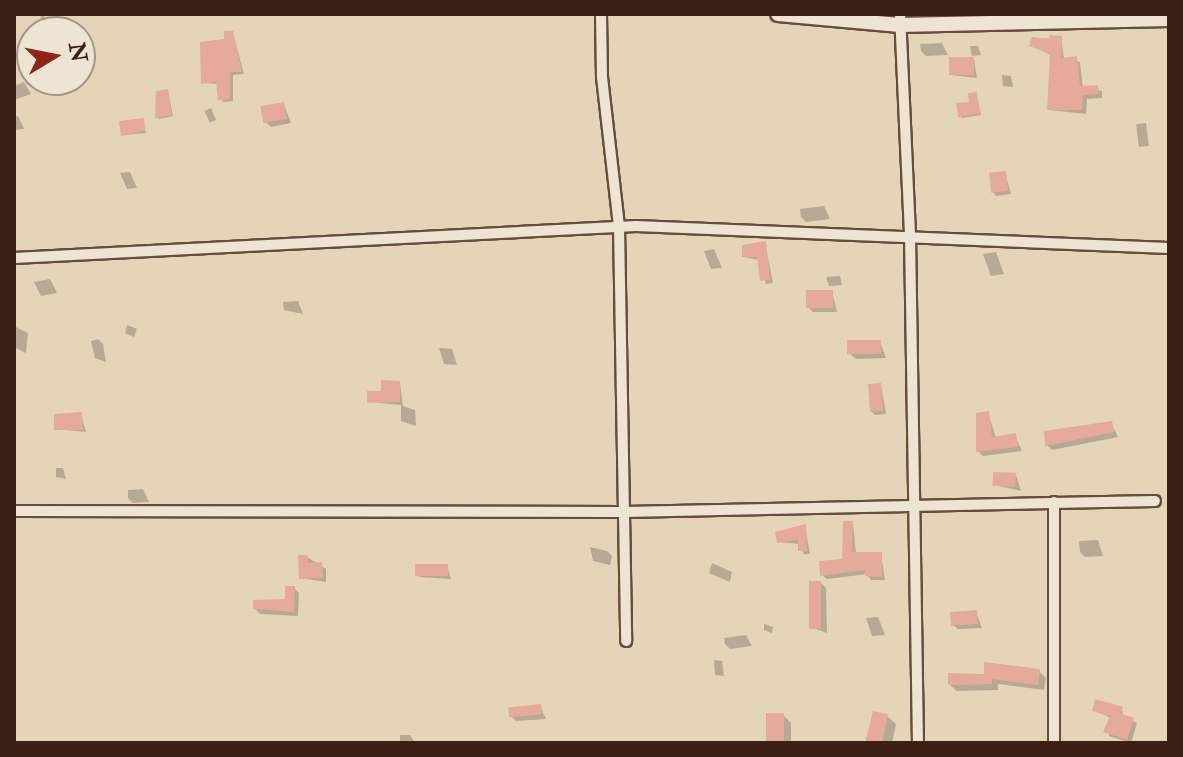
<!DOCTYPE html>
<style>
body{margin:0}
#map{position:relative;width:1183px;height:757px;overflow:hidden;background:#e4d5b9;font-family:"IM FELL Double Pica",serif}
div>[style]{position:absolute}
[style*='--x']{left:calc(var(--x)*1px);top:calc(var(--y)*1px);width:calc(var(--w)*1px);rotate:calc(var(--a)*1deg)}
.shadow>*{inset:0;background:#0003;transform-origin:0 0}
.building>*{inset:0;background:#e5aa9b;transform-origin:0 0}
.roads{filter:drop-shadow(2px 0 #674d3d) drop-shadow(-2px 0 #674d3d) drop-shadow(0 2px #674d3d) drop-shadow(0 -2px #674d3d)}
.street>*{height:10px;margin:-5px;padding:0 5px;transform-origin:5px;border-radius:5px;background:#ede4d2}
.secondary>*{height:14px;margin:-7px;padding:0 7px;transform-origin:7px;border-radius:7px;background:#ede4d2}
span{translate:-50% -50%;white-space:nowrap;text-align:center;line-height:1.15;-webkit-text-stroke:7px #ede4d2;paint-order:stroke}
.frame{position:absolute;inset:0;border:16px solid #3d2014;pointer-events:none}
.north{position:absolute;left:16px;top:16px;width:80px;height:80px;box-sizing:border-box;background:#ede4d2;border:2px solid #a79686;border-radius:50%;rotate:80deg;font-size:22px;font-weight:700;line-height:32px;text-align:center;color:#3d2014}
.north::after{content:'';display:block;margin:auto;width:28px;height:36px;background:#8f2418;clip-path:polygon(50% 0,100% 100%,50% 72%,0 100%)}
</style>
<div id="map">
<div class="shadow">
<div style="clip-path:polygon(41px 15px,53px 21px,51px 32px,38px 32px)"></div>
<div style="clip-path:polygon(233px 33px,244px 74px,233px 75px,233px 101px,223px 102px,218px 84px,203px 83px)"></div>
<div style="clip-path:polygon(1061px 38px,1064px 59px,1080px 62px,1083px 88px,1102px 91px,1102px 98px,1087px 99px,1086px 114px,1049px 110px,1052px 56px,1031px 45px,1034px 39px)"></div>
<div style="clip-path:polygon(942px 43px,948px 55px,926px 56px,921px 51px,920px 44px)"></div>
<div style="clip-path:polygon(970px 46px,978px 46px,981px 55px,972px 56px)"></div>
<div style="clip-path:polygon(974px 59px,977px 78px,951px 75px)"></div>
<div style="clip-path:polygon(1002px 75px,1011px 76px,1013px 87px,1003px 86px)"></div>
<div style="clip-path:polygon(24px 82px,31px 94px,14px 100px,14px 86px)"></div>
<div style="clip-path:polygon(168px 91px,173px 116px,159px 119px,157px 117px)"></div>
<div style="clip-path:polygon(976px 94px,981px 115px,962px 118px,960px 116px)"></div>
<div style="clip-path:polygon(284px 105px,291px 123px,271px 127px,266px 122px)"></div>
<div style="left:211px;top:108px;width:13px;height:7px;rotate:67deg"></div>
<div style="clip-path:polygon(18px 116px,24px 129px,14px 130px,14px 117px)"></div>
<div style="clip-path:polygon(143px 120px,146px 133px,123px 135px)"></div>
<div style="left:1146px;top:123px;width:23px;height:10px;rotate:83deg"></div>
<div style="clip-path:polygon(130px 172px,137px 188px,127px 189px,120px 173px)"></div>
<div style="clip-path:polygon(1005px 173px,1011px 194px,996px 196px,993px 192px)"></div>
<div style="clip-path:polygon(824px 206px,830px 219px,806px 222px,801px 217px,800px 209px)"></div>
<div style="clip-path:polygon(765px 243px,773px 283px,766px 284px,759px 260px,744px 257px)"></div>
<div style="clip-path:polygon(714px 249px,722px 268px,711px 269px,704px 251px)"></div>
<div style="clip-path:polygon(996px 252px,1004px 274px,991px 276px,983px 254px)"></div>
<div style="clip-path:polygon(826px 277px,840px 276px,842px 285px,829px 286px)"></div>
<div style="clip-path:polygon(50px 279px,57px 293px,41px 296px,34px 282px)"></div>
<div style="clip-path:polygon(832px 292px,837px 312px,813px 312px,808px 307px)"></div>
<div style="clip-path:polygon(298px 301px,303px 314px,284px 310px,283px 302px)"></div>
<div style="clip-path:polygon(127px 325px,137px 329px,134px 337px,125px 333px)"></div>
<div style="clip-path:polygon(16px 327px,28px 333px,26px 353px,14px 347px)"></div>
<div style="clip-path:polygon(98px 339px,103px 344px,106px 362px,95px 358px,91px 341px)"></div>
<div style="clip-path:polygon(880px 342px,886px 358px,856px 359px,850px 354px)"></div>
<div style="clip-path:polygon(439px 348px,452px 349px,457px 365px,444px 364px)"></div>
<div style="clip-path:polygon(400px 383px,403px 406px,415px 410px,416px 426px,401px 421px,401px 405px,369px 402px)"></div>
<div style="clip-path:polygon(881px 385px,886px 414px,875px 415px,871px 411px)"></div>
<div style="clip-path:polygon(988px 413px,996px 438px,1015px 436px,1022px 451px,983px 456px,978px 451px)"></div>
<div style="clip-path:polygon(81px 415px,86px 432px,56px 429px)"></div>
<div style="clip-path:polygon(1111px 423px,1118px 437px,1052px 450px,1047px 445px)"></div>
<div style="clip-path:polygon(56px 468px,63px 468px,66px 479px,56px 477px)"></div>
<div style="clip-path:polygon(1016px 475px,1021px 491px,995px 485px)"></div>
<div style="clip-path:polygon(143px 489px,149px 502px,133px 503px,128px 498px,128px 490px)"></div>
<div style="clip-path:polygon(853px 523px,856px 554px,881px 554px,885px 580px,871px 580px,867px 574px,827px 579px,822px 575px,844px 561px)"></div>
<div style="clip-path:polygon(805px 526px,810px 554px,804px 554px,800px 544px,778px 542px)"></div>
<div style="clip-path:polygon(1098px 540px,1103px 556px,1085px 557px,1080px 552px,1079px 541px)"></div>
<div style="clip-path:polygon(590px 547px,607px 551px,612px 556px,610px 565px,593px 561px)"></div>
<div style="clip-path:polygon(307px 557px,326px 569px,326px 582px,301px 578px)"></div>
<div style="clip-path:polygon(712px 563px,732px 572px,730px 582px,709px 573px)"></div>
<div style="clip-path:polygon(447px 566px,451px 579px,418px 577px)"></div>
<div style="clip-path:polygon(821px 583px,826px 588px,827px 633px,813px 628px)"></div>
<div style="clip-path:polygon(294px 588px,299px 593px,298px 616px,260px 614px,255px 609px,287px 601px)"></div>
<div style="clip-path:polygon(976px 612px,982px 628px,958px 629px,952px 624px)"></div>
<div style="clip-path:polygon(878px 617px,885px 635px,872px 636px,866px 618px)"></div>
<div style="clip-path:polygon(764px 624px,773px 627px,772px 633px,764px 630px)"></div>
<div style="clip-path:polygon(746px 635px,752px 646px,730px 649px,725px 644px,724px 638px)"></div>
<div style="clip-path:polygon(714px 660px,722px 661px,724px 676px,715px 675px)"></div>
<div style="clip-path:polygon(1039px 671px,1046px 678px,1044px 690px,998px 684px,998px 690px,957px 691px,950px 685px)"></div>
<div style="clip-path:polygon(540px 706px,546px 719px,516px 721px,511px 716px)"></div>
<div style="clip-path:polygon(1122px 709px,1123px 716px,1137px 723px,1131px 743px,1109px 736px,1111px 718px,1094px 710px)"></div>
<div style="clip-path:polygon(783px 715px,791px 723px,791px 743px,768px 743px)"></div>
<div style="clip-path:polygon(887px 716px,896px 724px,892px 743px,867px 743px)"></div>
<div style="clip-path:polygon(400px 735px,410px 735px,415px 743px,400px 743px)"></div>
</div>
<div class="building">
<div style="clip-path:polygon(224px 31px,233px 31px,242px 72px,230px 72px,230px 99px,218px 100px,216px 82px,201px 84px,200px 42px,224px 39px)"></div>
<div style="clip-path:polygon(1050px 35px,1062px 36px,1061px 58px,1077px 56px,1080px 86px,1098px 85px,1099px 94px,1083px 95px,1082px 110px,1047px 110px,1050px 54px,1029px 46px,1032px 37px,1049px 39px)"></div>
<div style="left:974px;top:57px;width:18px;height:25px;rotate:90deg"></div>
<div style="clip-path:polygon(168px 89px,172px 115px,155px 118px,156px 91px)"></div>
<div style="clip-path:polygon(977px 92px,980px 114px,958px 117px,956px 103px,969px 102px,968px 93px)"></div>
<div style="left:284px;top:102px;width:17px;height:24px;rotate:80deg"></div>
<div style="clip-path:polygon(144px 118px,145px 131px,121px 136px,119px 121px)"></div>
<div style="left:1006px;top:171px;width:20px;height:17px;rotate:84deg"></div>
<div style="clip-path:polygon(766px 241px,770px 280px,760px 281px,757px 257px,742px 257px,742px 245px)"></div>
<div style="left:806px;top:290px;width:27px;height:18px"></div>
<div style="left:881px;top:340px;width:14px;height:34px;rotate:90deg"></div>
<div style="clip-path:polygon(381px 380px,400px 381px,400px 402px,367px 403px,367px 391px,381px 391px)"></div>
<div style="left:881px;top:383px;width:28px;height:13px;rotate:86deg"></div>
<div style="clip-path:polygon(989px 411px,992px 437px,1016px 433px,1018px 447px,976px 452px,976px 413px)"></div>
<div style="clip-path:polygon(82px 412px,83px 430px,54px 430px,54px 414px)"></div>
<div style="clip-path:polygon(1112px 421px,1114px 432px,1045px 446px,1044px 431px)"></div>
<div style="left:993px;top:472px;width:23px;height:14px;rotate:2deg"></div>
<div style="clip-path:polygon(843px 521px,853px 521px,852px 552px,882px 552px,882px 577px,865px 576px,865px 570px,820px 576px,819px 561px,842px 559px)"></div>
<div style="clip-path:polygon(806px 524px,807px 551px,798px 551px,798px 540px,777px 543px,775px 532px)"></div>
<div style="clip-path:polygon(298px 555px,308px 555px,308px 563px,322px 562px,323px 578px,299px 579px)"></div>
<div style="left:448px;top:564px;width:12px;height:33px;rotate:90deg"></div>
<div style="left:809px;top:581px;width:12px;height:48px"></div>
<div style="clip-path:polygon(285px 586px,295px 586px,294px 612px,253px 609px,253px 600px,285px 599px)"></div>
<div style="left:977px;top:610px;width:14px;height:27px;rotate:86deg"></div>
<div style="clip-path:polygon(984px 662px,1040px 669px,1038px 685px,992px 679px,992px 684px,948px 685px,948px 673px,984px 674px)"></div>
<div style="clip-path:polygon(1095px 699px,1123px 707px,1120px 713px,1134px 718px,1127px 740px,1103px 732px,1110px 716px,1092px 711px)"></div>
<div style="left:541px;top:704px;width:10px;height:33px;rotate:84deg"></div>
<div style="clip-path:polygon(873px 711px,888px 714px,882px 743px,865px 743px)"></div>
<div style="left:766px;top:713px;width:18px;height:30px"></div>
</div>
<div class="roads">
<div class="street">
<div style="--x:601;--y:14;--w:63;--a:89.1"></div>
<div style="--x:602;--y:77;--w:151;--a:83.5"></div>
<div style="--x:619;--y:227;--w:414;--a:89"></div>
<div style="--x:900;--y:14;--w:221;--a:87.4"></div>
<div style="--x:910;--y:235;--w:508;--a:89.1"></div>
<div style="--x:14;--y:258;--w:623;--a:-2.95"></div>
<div style="--x:636;--y:226;--w:533;--a:2.36"></div>
<div style="--x:1054;--y:502;--w:241;--a:90"></div>
<div style="--x:14;--y:511;--w:610;--a:0.09"></div>
<div style="--x:624;--y:512;--w:531;--a:-1.19"></div>
</div>
<div class="secondary">
<div style="--x:778;--y:14;--w:122;--a:5.2"></div>
<div style="--x:900;--y:25;--w:269;--a:-1.3"></div>
</div>
</div>
<div class="frame"></div>
<div class="north">N</div>
</div>
